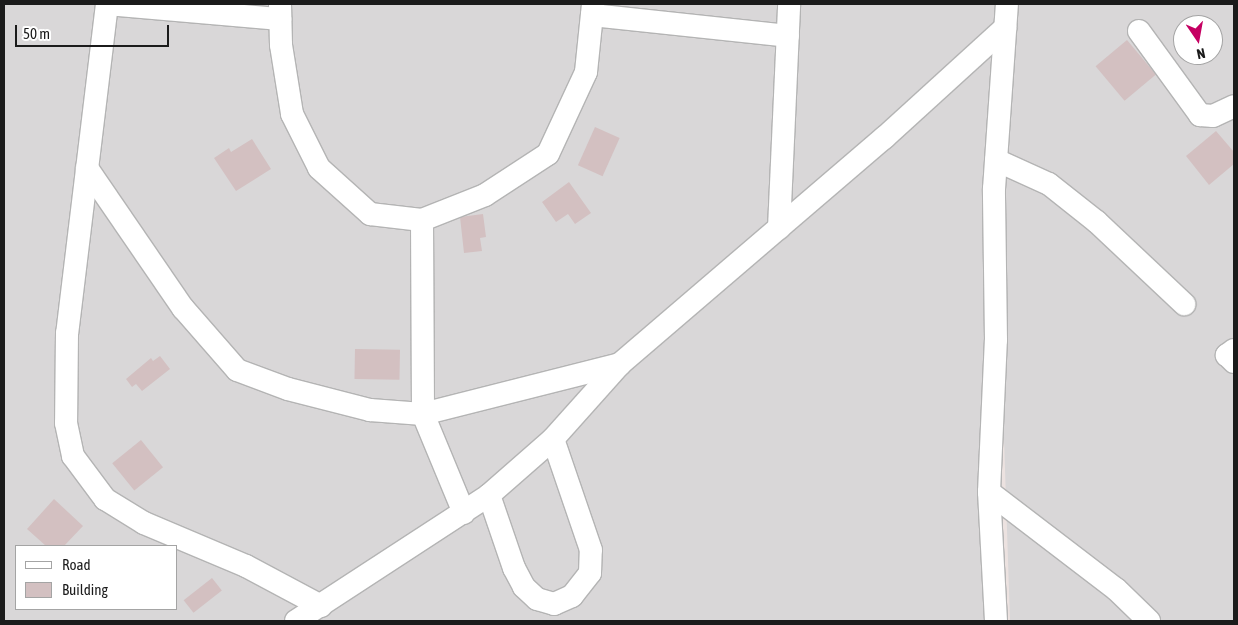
<!DOCTYPE html>
<style>
body{margin:0}
#map{position:relative;width:1238px;height:625px;overflow:hidden;background:#ece2e0;font-family:"Asap Condensed",sans-serif}
div>[style]{position:absolute}
[style*='--x']{left:calc(var(--x)*1px);top:calc(var(--y)*1px);width:calc(var(--w)*1px);rotate:calc(var(--a)*1deg)}
.residential>*{inset:0;background:#d9d7d8}
.building>*{inset:0;background:#d3c0c1;transform-origin:0 0}
.roads{filter:drop-shadow(1px 0 #b4b4b4) drop-shadow(-1px 0 #b4b4b4) drop-shadow(0 1px #b4b4b4) drop-shadow(0 -1px #b4b4b4)}
.street>*{height:22px;margin:-11px;padding:0 11px;transform-origin:11px;border-radius:11px;background:#fff}
span{translate:-50% -50%;white-space:nowrap;text-align:center;line-height:1.15;-webkit-text-stroke:4px #fff;paint-order:stroke}
.frame{position:absolute;inset:0;border:5px solid #1b1b1b;pointer-events:none}
.legend{position:absolute;left:15px;top:545px;width:162px;height:65px;box-sizing:border-box;background:#fff;border:1px solid #a4a4a4;margin:0;padding:6px 9px;list-style:none;font-size:15px;color:#1b1b1b}
.legend li{display:flex;align-items:center;gap:10px;height:25px}
.legend b{width:25px;border:1px solid #a4a4a4}
.north{position:absolute;left:1173px;top:15px;width:50px;height:50px;box-sizing:border-box;background:#fff;border:1px solid #a4a4a4;border-radius:50%;rotate:168deg;font-size:14px;font-weight:700;line-height:20px;text-align:center;color:#1b1b1b}
.north::after{content:'';display:block;margin:auto;width:18px;height:22px;background:#c50062;clip-path:polygon(50% 0,100% 100%,50% 72%,0 100%)}
.scale{position:absolute;left:15px;top:25px;width:154px;height:22px;box-sizing:border-box;border:2px solid #1b1b1b;border-top:0;padding-left:6px;font-size:15px;line-height:18px;white-space:nowrap;color:#1b1b1b;-webkit-text-stroke:4px #fff;paint-order:stroke}
</style>
<div id="map">
<div class="residential">
<div style="clip-path:polygon(evenodd,4px 4px,1234px 4px,1234px 621px,1010px 621px,997px 226px,996px 621px,4px 621px,4px 4px,1183px 25px,1213px 25px,1213px 55px,1183px 55px,1183px 25px,4px 4px,16px 546px,176px 546px,176px 609px,16px 609px,16px 546px)"></div>
</div>
<div class="building">
<div style="left:1127px;top:40px;width:45px;height:41px;rotate:50deg"></div>
<div style="left:595px;top:127px;width:27px;height:42px;rotate:24deg"></div>
<div style="clip-path:polygon(1216px 131px,1234px 152px,1234px 164px,1209px 185px,1186px 156px)"></div>
<div style="clip-path:polygon(252px 139px,271px 169px,236px 191px,214px 158px,229px 148px,231px 152px)"></div>
<div style="clip-path:polygon(569px 182px,591px 213px,575px 224px,568px 214px,556px 222px,542px 202px)"></div>
<div style="clip-path:polygon(483px 214px,486px 237px,480px 238px,482px 251px,464px 253px,460px 217px)"></div>
<div style="left:355px;top:349px;width:45px;height:30px;rotate:1deg"></div>
<div style="clip-path:polygon(160px 356px,170px 369px,142px 391px,136px 384px,132px 387px,126px 379px,151px 358px,153px 361px)"></div>
<div style="left:141px;top:440px;width:35px;height:37px;rotate:51deg"></div>
<div style="clip-path:polygon(54px 499px,83px 526px,64px 546px,46px 546px,27px 529px)"></div>
<div style="left:212px;top:578px;width:16px;height:36px;rotate:52deg"></div>
</div>
<div class="roads">
<div class="street">
<div style="--x:107;--y:4;--w:331;--a:96.9"></div>
<div style="--x:67;--y:333;--w:90;--a:90.6"></div>
<div style="--x:66;--y:423;--w:34;--a:78"></div>
<div style="--x:73;--y:456;--w:54;--a:53.3"></div>
<div style="--x:105;--y:499;--w:46;--a:31.6"></div>
<div style="--x:144;--y:523;--w:111;--a:22.9"></div>
<div style="--x:246;--y:566;--w:85;--a:28.1"></div>
<div style="--x:107;--y:4;--w:174;--a:5"></div>
<div style="--x:280;--y:4;--w:41;--a:88.6"></div>
<div style="--x:281;--y:45;--w:70;--a:80.9"></div>
<div style="--x:292;--y:114;--w:60;--a:63.4"></div>
<div style="--x:319;--y:168;--w:69;--a:42"></div>
<div style="--x:370;--y:214;--w:52;--a:6.6"></div>
<div style="--x:422;--y:220;--w:68;--a:-21.6"></div>
<div style="--x:485;--y:195;--w:75;--a:-33.1"></div>
<div style="--x:548;--y:154;--w:90;--a:-65.1"></div>
<div style="--x:586;--y:72;--w:68;--a:-84.1"></div>
<div style="--x:592;--y:15;--w:197;--a:6.1"></div>
<div style="--x:1139;--y:31;--w:104;--a:54"></div>
<div style="--x:1200;--y:115;--w:13;--a:4"></div>
<div style="--x:1213;--y:116;--w:23;--a:-25"></div>
<div style="--x:996;--y:160;--w:58;--a:24.4"></div>
<div style="--x:1049;--y:184;--w:61;--a:38.4"></div>
<div style="--x:1097;--y:222;--w:120;--a:43.3"></div>
<div style="--x:87;--y:168;--w:170;--a:55.6"></div>
<div style="--x:183;--y:308;--w:82;--a:48.9"></div>
<div style="--x:237;--y:370;--w:54;--a:20.4"></div>
<div style="--x:288;--y:389;--w:85;--a:14.4"></div>
<div style="--x:370;--y:410;--w:53;--a:4.3"></div>
<div style="--x:423;--y:414;--w:203;--a:-14.2"></div>
<div style="--x:422;--y:220;--w:194;--a:89.7"></div>
<div style="--x:423;--y:414;--w:107;--a:67.5"></div>
<div style="--x:779;--y:228;--w:224;--a:-87.4"></div>
<div style="--x:1234;--y:350;--w:9;--a:144"></div>
<div style="--x:1227;--y:355;--w:10;--a:45"></div>
<div style="--x:989;--y:492;--w:160;--a:37.4"></div>
<div style="--x:1116;--y:589;--w:46;--a:44.1"></div>
<div style="--x:489;--y:495;--w:77;--a:71.1"></div>
<div style="--x:514;--y:568;--w:21;--a:62"></div>
<div style="--x:524;--y:587;--w:18;--a:43"></div>
<div style="--x:537;--y:599;--w:18;--a:16"></div>
<div style="--x:554;--y:604;--w:20;--a:-24"></div>
<div style="--x:572;--y:596;--w:29;--a:-52"></div>
<div style="--x:590;--y:573;--w:23;--a:-88"></div>
<div style="--x:591;--y:550;--w:117;--a:-108.9"></div>
<div style="--x:296;--y:621;--w:230;--a:-33.1"></div>
<div style="--x:489;--y:495;--w:85;--a:-41.2"></div>
<div style="--x:553;--y:439;--w:101;--a:-48.2"></div>
<div style="--x:620;--y:364;--w:348;--a:-40.6"></div>
<div style="--x:884;--y:138;--w:164;--a:-42.3"></div>
<div style="--x:996;--y:621;--w:129;--a:-93.1"></div>
<div style="--x:989;--y:492;--w:152;--a:-87.4"></div>
<div style="--x:996;--y:340;--w:151;--a:-90.8"></div>
<div style="--x:994;--y:189;--w:185;--a:-86"></div>
</div>
</div>
<div class="frame"></div>
<ul class="legend">
<li><b style="height:6px;background:#fff"></b>Road</li>
<li><b style="height:14px;background:#d3c0c1"></b>Building</li>
</ul>
<div class="north">N</div>
<div class="scale">50 m</div>
</div>
